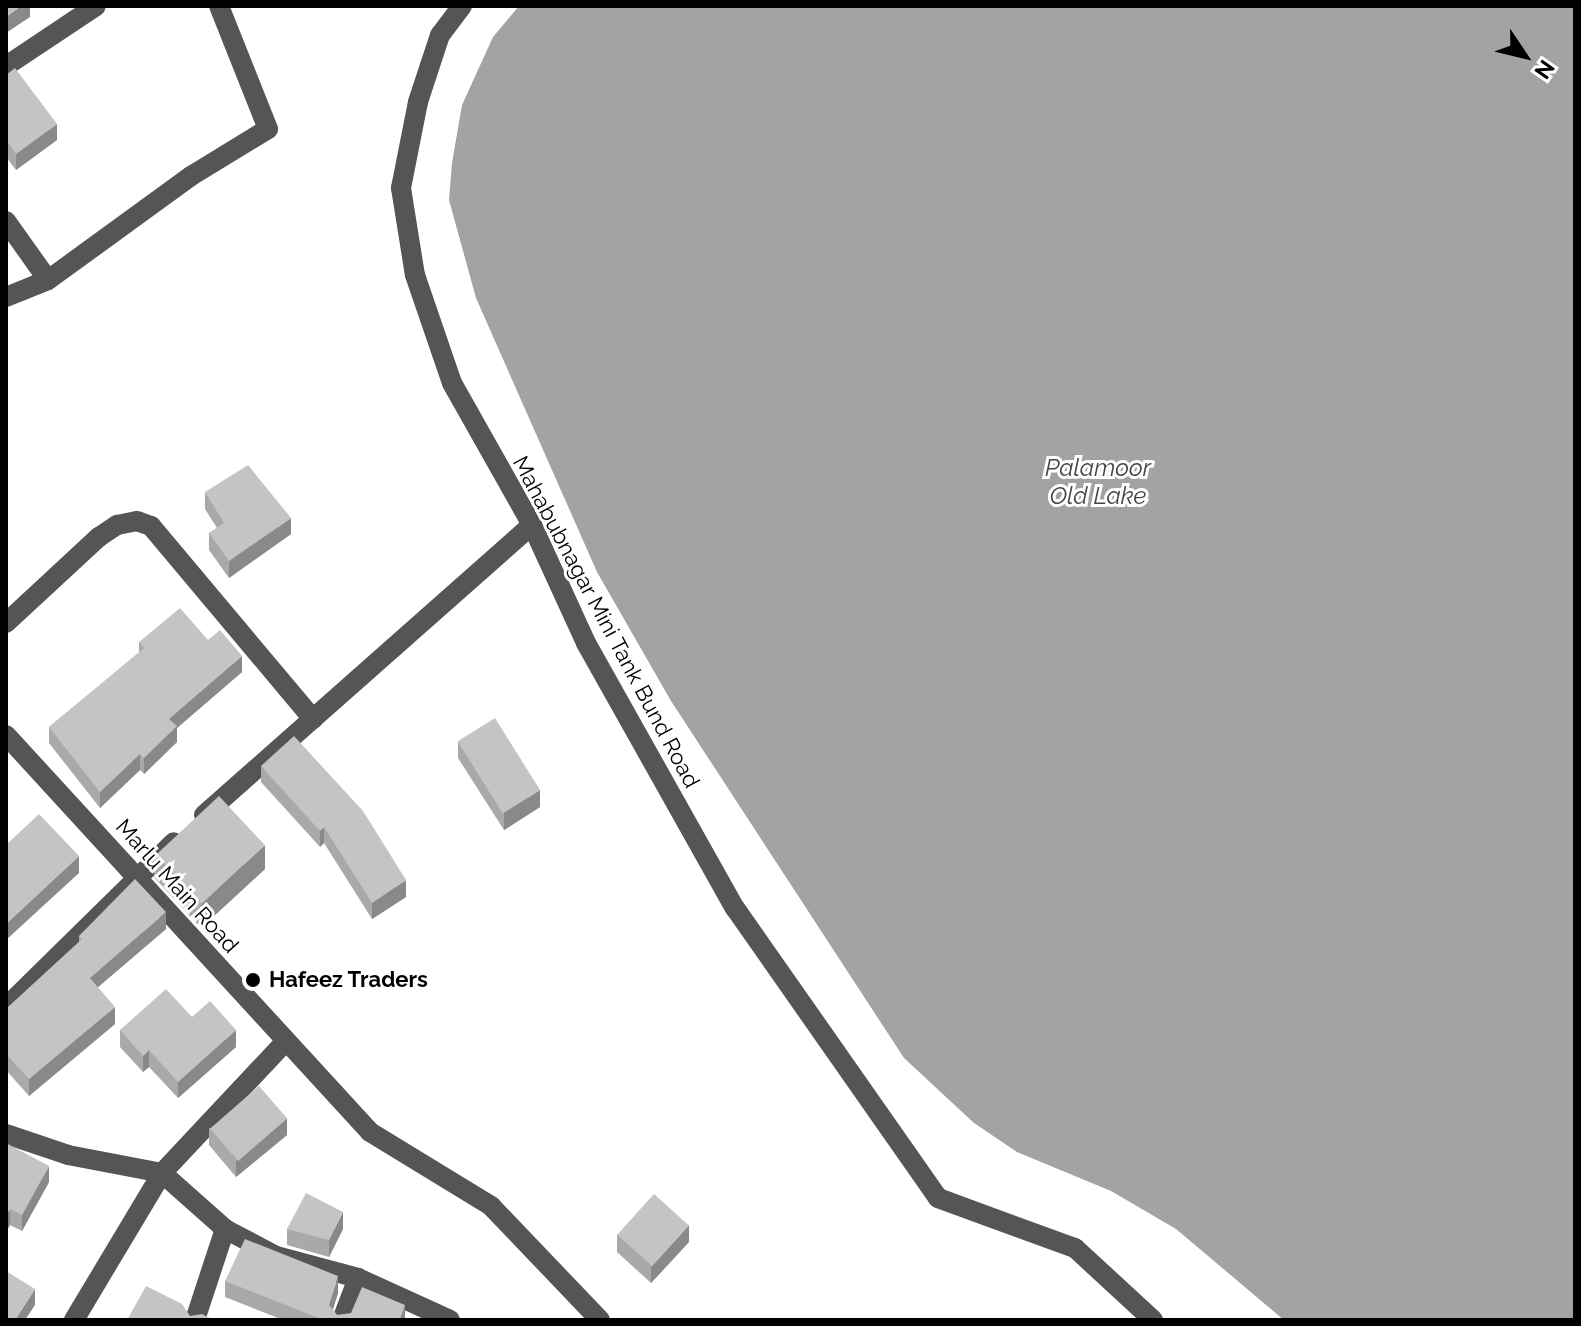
<!DOCTYPE html>
<style>
body{margin:0}
#map{position:relative;width:1581px;height:1326px;overflow:hidden;background:#fff;font-family:Raleway,sans-serif}
div>[style]{position:absolute}
[style*='--x']{left:calc(var(--x)*1px);top:calc(var(--y)*1px);width:calc(var(--w)*1px);rotate:calc(var(--a)*1deg)}
.water>*{inset:0;background:#a3a3a3}
.minor>*{height:20px;margin:-10px;padding:0 10px;transform-origin:10px;border-radius:10px;background:#555}
.wall>*{inset:0;background:#a9a9a9}
.shaded-wall>*{inset:0;background:#898989}
.building>*{inset:0;background:#c4c4c4;transform-origin:0 0}
.dots>*{width:22px;height:22px;translate:-50% -50%;box-sizing:border-box;border:4px solid #fff;border-radius:50%}
span{translate:-50% -50%;white-space:nowrap;text-align:center;line-height:1.15;-webkit-text-stroke:6px #fff;paint-order:stroke}
.street-label{font-size:22px;color:#000}
.poi-label{font-size:22px;color:#000;font-weight:700}
.left{translate:0 -50%;text-align:left}
.water-label{font-size:24px;color:#444;font-style:italic}
.frame{position:absolute;inset:0;border:8px solid #000;pointer-events:none}
.north{position:absolute;left:1485px;top:16px;width:80px;height:80px;-webkit-text-stroke:6px #fff;paint-order:stroke;rotate:125deg;font-size:22px;font-weight:700;line-height:32px;text-align:center;color:#000}
.north::after{content:'';display:block;margin:auto;width:28px;height:36px;background:#000;clip-path:polygon(50% 0,100% 100%,50% 72%,0 100%)}
</style>
<div id="map">
<div class="water">
<div style="clip-path:polygon(519px 6px,1575px 6px,1575px 1320px,1284px 1320px,1176px 1229px,1111px 1191px,1017px 1152px,974px 1123px,904px 1058px,671px 701px,597px 572px,476px 298px,449px 200px,452px 163px,462px 105px,493px 37px)"></div>
</div>
<div class="minor">
<div style="--x:462;--y:6;--w:36;--a:127"></div>
<div style="--x:440;--y:35;--w:71;--a:108.2"></div>
<div style="--x:418;--y:102;--w:88;--a:101.2"></div>
<div style="--x:401;--y:188;--w:88;--a:80.9"></div>
<div style="--x:415;--y:275;--w:114;--a:71.1"></div>
<div style="--x:452;--y:383;--w:163;--a:60.6"></div>
<div style="--x:532;--y:525;--w:130;--a:65.4"></div>
<div style="--x:586;--y:643;--w:304;--a:60.7"></div>
<div style="--x:735;--y:908;--w:354;--a:55"></div>
<div style="--x:938;--y:1198;--w:146;--a:20.1"></div>
<div style="--x:1075;--y:1248;--w:106;--a:42.7"></div>
<div style="--x:6;--y:66;--w:108;--a:-33.7"></div>
<div style="--x:6;--y:221;--w:72;--a:54.6"></div>
<div style="--x:6;--y:297;--w:45;--a:-22"></div>
<div style="--x:48;--y:280;--w:177;--a:-36"></div>
<div style="--x:191;--y:176;--w:90;--a:-31.4"></div>
<div style="--x:268;--y:129;--w:132;--a:-111.7"></div>
<div style="--x:6;--y:623;--w:127;--a:-42.8"></div>
<div style="--x:99;--y:537;--w:22;--a:-34"></div>
<div style="--x:117;--y:525;--w:20;--a:-11"></div>
<div style="--x:137;--y:521;--w:15;--a:20"></div>
<div style="--x:151;--y:526;--w:252;--a:50"></div>
<div style="--x:6;--y:735;--w:539;--a:47.48"></div>
<div style="--x:370;--y:1132;--w:142;--a:31.4"></div>
<div style="--x:491;--y:1206;--w:158;--a:46.3"></div>
<div style="--x:204;--y:815;--w:438;--a:-41.5"></div>
<div style="--x:6;--y:1007;--w:235;--a:-44.5"></div>
<div style="--x:6;--y:1134;--w:65;--a:18.7"></div>
<div style="--x:68;--y:1155;--w:96;--a:10.8"></div>
<div style="--x:162;--y:1173;--w:181;--a:-46.8"></div>
<div style="--x:358;--y:1278;--w:101;--a:24.5"></div>
<div style="--x:74;--y:1320;--w:171;--a:-59.1"></div>
<div style="--x:162;--y:1173;--w:84;--a:41.6"></div>
<div style="--x:225;--y:1229;--w:58;--a:27.9"></div>
<div style="--x:276;--y:1256;--w:85;--a:15"></div>
<div style="--x:358;--y:1278;--w:45;--a:110.9"></div>
<div style="--x:195;--y:1320;--w:96;--a:-71.8"></div>
</div>
<div class="wall">
<div style="clip-path:polygon(6px 75px,57px 140px,16px 170px,6px 157px)"></div>
<div style="clip-path:polygon(205px 492px,291px 534px,229px 578px,209px 550px,209px 533px,217px 528px,205px 509px)"></div>
<div style="clip-path:polygon(208px 640px,242px 672px,177px 728px,177px 742px,144px 774px,140px 770px,100px 808px,49px 743px,49px 727px,139px 653px,139px 642px)"></div>
<div style="clip-path:polygon(458px 741px,540px 807px,504px 830px,458px 758px)"></div>
<div style="clip-path:polygon(261px 766px,406px 897px,372px 919px,324px 843px,320px 847px,261px 782px)"></div>
<div style="clip-path:polygon(154px 853px,265px 869px,201px 928px,154px 877px)"></div>
<div style="clip-path:polygon(166px 929px,98px 987px,115px 1024px,29px 1096px,6px 1070px,6px 1009px,79px 942px,79px 936px)"></div>
<div style="clip-path:polygon(192px 1017px,236px 1047px,178px 1098px,149px 1067px,143px 1072px,120px 1047px,120px 1030px)"></div>
<div style="clip-path:polygon(209px 1128px,287px 1135px,236px 1177px,209px 1145px)"></div>
<div style="clip-path:polygon(6px 1143px,49px 1182px,22px 1231px,10px 1225px,6px 1232px)"></div>
<div style="clip-path:polygon(287px 1229px,343px 1229px,329px 1257px,287px 1245px)"></div>
<div style="clip-path:polygon(617px 1235px,689px 1242px,651px 1283px,617px 1252px)"></div>
<div style="clip-path:polygon(225px 1281px,338px 1293px,333px 1310px,337px 1315px,406px 1320px,283px 1320px,225px 1297px)"></div>
</div>
<div class="shaded-wall">
<div style="clip-path:polygon(21px 6px,30px 6px,30px 17px,6px 33px,6px 17px)"></div>
<div style="clip-path:polygon(57px 124px,57px 140px,16px 170px,16px 154px)"></div>
<div style="clip-path:polygon(291px 518px,291px 534px,229px 578px,229px 561px)"></div>
<div style="clip-path:polygon(242px 656px,242px 672px,177px 728px,177px 742px,144px 774px,144px 758px,169px 719px)"></div>
<div style="clip-path:polygon(140px 754px,140px 770px,100px 808px,100px 792px)"></div>
<div style="clip-path:polygon(540px 790px,540px 807px,504px 830px,504px 813px)"></div>
<div style="clip-path:polygon(324px 827px,324px 843px,320px 847px,320px 831px)"></div>
<div style="clip-path:polygon(265px 845px,265px 869px,201px 928px,201px 904px)"></div>
<div style="clip-path:polygon(79px 856px,79px 873px,6px 940px,6px 924px)"></div>
<div style="clip-path:polygon(406px 880px,406px 897px,372px 919px,372px 903px)"></div>
<div style="clip-path:polygon(166px 912px,166px 929px,90px 994px,90px 978px)"></div>
<div style="clip-path:polygon(115px 1007px,115px 1024px,29px 1096px,29px 1079px)"></div>
<div style="clip-path:polygon(236px 1030px,236px 1047px,178px 1098px,178px 1082px)"></div>
<div style="clip-path:polygon(149px 1050px,149px 1067px,143px 1072px,143px 1056px)"></div>
<div style="clip-path:polygon(287px 1118px,287px 1135px,236px 1177px,236px 1161px)"></div>
<div style="clip-path:polygon(49px 1166px,49px 1182px,22px 1231px,22px 1215px)"></div>
<div style="clip-path:polygon(10px 1209px,10px 1225px,6px 1232px,6px 1216px)"></div>
<div style="clip-path:polygon(343px 1212px,343px 1229px,329px 1257px,329px 1240px)"></div>
<div style="clip-path:polygon(689px 1225px,689px 1242px,651px 1283px,651px 1267px)"></div>
<div style="clip-path:polygon(338px 1276px,338px 1293px,329px 1320px,329px 1305px)"></div>
<div style="clip-path:polygon(35px 1289px,35px 1305px,25px 1320px,15px 1320px)"></div>
<div style="clip-path:polygon(405px 1305px,405px 1320px,400px 1318px)"></div>
</div>
<div class="building">
<div style="clip-path:polygon(6px 6px,21px 6px,6px 17px)"></div>
<div style="clip-path:polygon(15px 68px,57px 124px,16px 154px,6px 140px,6px 75px)"></div>
<div style="clip-path:polygon(248px 465px,291px 518px,229px 561px,209px 533px,224px 523px,205px 492px)"></div>
<div style="clip-path:polygon(180px 608px,208px 640px,220px 630px,242px 656px,169px 719px,177px 726px,144px 758px,140px 754px,100px 792px,49px 727px,144px 648px,139px 642px)"></div>
<div style="left:495px;top:718px;width:85px;height:44px;rotate:58deg"></div>
<div style="clip-path:polygon(294px 736px,363px 811px,406px 880px,372px 903px,324px 827px,320px 831px,261px 766px)"></div>
<div style="left:219px;top:796px;width:67px;height:86px;rotate:47deg"></div>
<div style="clip-path:polygon(39px 814px,79px 856px,6px 924px,6px 845px)"></div>
<div style="clip-path:polygon(135px 879px,166px 912px,90px 978px,115px 1007px,29px 1079px,6px 1054px,6px 1009px,82px 939px,79px 936px)"></div>
<div style="clip-path:polygon(166px 989px,192px 1017px,210px 1001px,236px 1030px,178px 1082px,149px 1050px,143px 1056px,120px 1030px)"></div>
<div style="left:259px;top:1086px;width:43px;height:65px;rotate:49deg"></div>
<div style="clip-path:polygon(6px 1143px,49px 1166px,22px 1215px,10px 1209px,6px 1216px)"></div>
<div style="clip-path:polygon(306px 1193px,343px 1212px,329px 1240px,287px 1229px)"></div>
<div style="left:654px;top:1194px;width:47px;height:55px;rotate:42deg"></div>
<div style="clip-path:polygon(245px 1239px,338px 1276px,329px 1305px,337px 1315px,351px 1313px,362px 1287px,405px 1305px,400px 1318px,406px 1320px,324px 1320px,225px 1281px)"></div>
<div style="clip-path:polygon(6px 1271px,35px 1289px,15px 1320px,6px 1320px)"></div>
<div style="clip-path:polygon(146px 1286px,182px 1304px,190px 1316px,202px 1314px,214px 1320px,127px 1320px)"></div>
</div>
<div class="dots">
<div style="left:253px;top:980px;background:#000"></div>
</div>
<div class="street-label">
<span style="left:606px;top:622px;rotate:62deg">Mahabubnagar Mini Tank Bund Road</span>
<span style="left:177px;top:886px;rotate:48deg">Marlu Main Road</span>
</div>
<div class="poi-label">
<span class="left" style="left:269px;top:980px">Hafeez Traders</span>
</div>
<div class="water-label">
<span style="left:1098px;top:482px">Palamoor<br>Old Lake</span>
</div>
<div class="frame"></div>
<div class="north">N</div>
</div>
